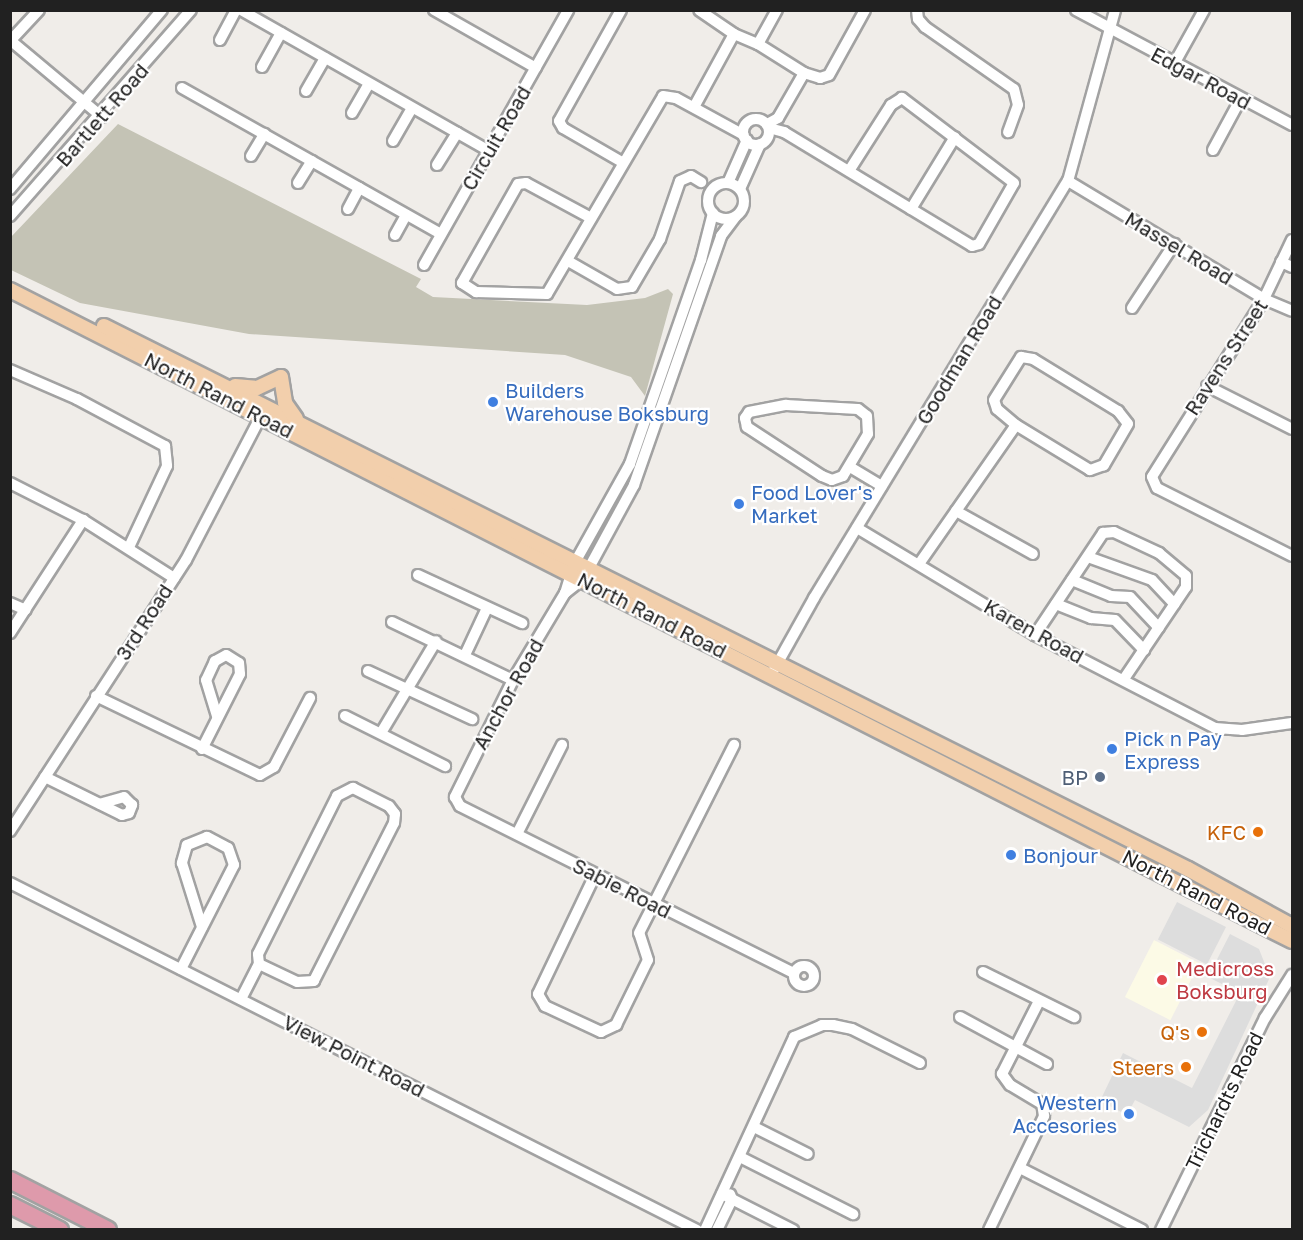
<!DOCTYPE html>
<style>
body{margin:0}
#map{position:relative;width:1303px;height:1240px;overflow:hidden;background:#f0ede9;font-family:"Golos Text",sans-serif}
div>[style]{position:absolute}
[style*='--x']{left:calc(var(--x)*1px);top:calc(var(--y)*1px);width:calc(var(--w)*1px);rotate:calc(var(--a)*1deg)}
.education>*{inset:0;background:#fcfae6;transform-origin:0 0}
.construction>*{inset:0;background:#c4c3b5}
.parking>*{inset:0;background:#ddd;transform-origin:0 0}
.roads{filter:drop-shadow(2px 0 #a2a2a2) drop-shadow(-2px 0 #a2a2a2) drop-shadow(0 2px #a2a2a2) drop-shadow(0 -2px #a2a2a2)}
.minor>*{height:10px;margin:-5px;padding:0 5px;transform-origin:5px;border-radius:5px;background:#fff}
.minor>.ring{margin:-5px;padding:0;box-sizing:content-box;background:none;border:10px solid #fff;border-radius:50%}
.major>*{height:14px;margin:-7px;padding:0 7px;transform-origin:7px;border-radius:7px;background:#f2cfac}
.highway>*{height:16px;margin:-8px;padding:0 8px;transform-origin:8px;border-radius:8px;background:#de9aab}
.dots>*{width:16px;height:16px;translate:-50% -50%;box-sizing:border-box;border:3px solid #fff;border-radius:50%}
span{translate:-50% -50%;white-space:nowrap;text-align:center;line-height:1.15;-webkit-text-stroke:4.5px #fff;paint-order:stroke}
.street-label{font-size:20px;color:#212121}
.shop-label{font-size:20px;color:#366cbe}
.left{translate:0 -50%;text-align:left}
.right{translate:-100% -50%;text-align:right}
.service-label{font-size:20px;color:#4e5e75}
.food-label{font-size:20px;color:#c56008}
.health-label{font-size:20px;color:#be3a42}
.frame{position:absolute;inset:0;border:12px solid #212121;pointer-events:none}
</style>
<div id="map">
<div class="education">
<div style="left:1154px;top:940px;width:51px;height:64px;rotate:27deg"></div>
</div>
<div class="construction">
<div style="clip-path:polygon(118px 124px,421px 279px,416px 287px,433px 297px,587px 305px,645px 298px,668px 289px,673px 294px,645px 396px,631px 377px,565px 355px,249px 334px,80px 303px,11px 270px,11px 237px)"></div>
</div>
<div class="parking">
<div style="left:1177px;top:902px;width:55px;height:42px;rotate:27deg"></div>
<div style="clip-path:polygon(1230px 934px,1259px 949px,1270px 977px,1208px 1110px,1189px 1127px,1135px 1100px,1127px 1115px,1100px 1101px,1123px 1053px,1192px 1088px,1240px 993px,1208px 977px)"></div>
</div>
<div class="roads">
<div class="minor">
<div style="--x:241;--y:10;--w:285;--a:29.6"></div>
<div style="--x:434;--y:10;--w:117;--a:29.6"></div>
<div style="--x:621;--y:10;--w:127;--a:119.2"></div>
<div style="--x:559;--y:121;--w:8;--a:60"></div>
<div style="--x:563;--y:128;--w:68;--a:30"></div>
<div style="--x:917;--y:10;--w:9;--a:84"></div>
<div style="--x:918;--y:19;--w:11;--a:49"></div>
<div style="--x:925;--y:27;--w:108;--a:34.9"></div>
<div style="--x:1014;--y:89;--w:16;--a:76"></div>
<div style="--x:1018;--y:105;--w:29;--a:110"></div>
<div style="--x:1076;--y:10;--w:245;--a:28"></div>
<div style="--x:734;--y:34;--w:26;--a:23"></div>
<div style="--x:758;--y:44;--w:54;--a:32.2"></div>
<div style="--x:804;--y:73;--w:52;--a:120"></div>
<div style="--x:778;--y:118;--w:13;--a:151"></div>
<div style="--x:10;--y:40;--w:120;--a:39.9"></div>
<div style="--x:11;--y:40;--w:41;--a:-47"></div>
<div style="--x:220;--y:40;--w:34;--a:-62"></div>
<div style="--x:758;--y:44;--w:39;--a:-61"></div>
<div style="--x:1174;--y:64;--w:62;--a:-60.9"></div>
<div style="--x:262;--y:67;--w:39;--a:-61"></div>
<div style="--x:804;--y:73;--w:17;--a:17"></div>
<div style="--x:820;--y:78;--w:9;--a:-18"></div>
<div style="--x:829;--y:75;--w:74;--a:-61"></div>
<div style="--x:182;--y:88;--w:297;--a:29.4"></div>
<div style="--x:306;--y:91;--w:38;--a:-60"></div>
<div style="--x:694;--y:107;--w:83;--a:-61.3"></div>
<div style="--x:734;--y:34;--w:42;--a:-145.6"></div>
<div style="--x:352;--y:113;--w:34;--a:-60"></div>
<div class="ring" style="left:743px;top:119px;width:16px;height:16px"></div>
<div style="--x:769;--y:128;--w:16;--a:15"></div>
<div style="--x:784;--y:132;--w:220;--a:31.2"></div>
<div style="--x:972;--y:246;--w:7;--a:-16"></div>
<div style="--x:979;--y:244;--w:70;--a:-60.2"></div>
<div style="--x:1014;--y:183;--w:141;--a:-142.8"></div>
<div style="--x:902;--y:98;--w:13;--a:148"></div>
<div style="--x:891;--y:105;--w:78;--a:122.5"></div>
<div style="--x:393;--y:141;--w:38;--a:-60"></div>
<div style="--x:1213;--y:150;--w:57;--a:-61.6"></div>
<div style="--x:251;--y:156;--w:26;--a:-59"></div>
<div style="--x:437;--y:165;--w:38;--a:-58"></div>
<div style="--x:1068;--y:181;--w:229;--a:31"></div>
<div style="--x:1264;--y:299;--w:30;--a:23"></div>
<div class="ring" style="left:708px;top:183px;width:26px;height:26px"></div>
<div style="--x:298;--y:183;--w:26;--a:-58"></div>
<div style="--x:728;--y:183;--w:47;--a:-66.2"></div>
<div style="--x:10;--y:189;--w:235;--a:-49.7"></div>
<div style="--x:740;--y:189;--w:49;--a:-66"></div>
<div style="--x:348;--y:209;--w:24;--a:-62"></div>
<div style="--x:911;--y:209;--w:84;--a:-58.6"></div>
<div style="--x:713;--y:213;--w:49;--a:104.3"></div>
<div style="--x:701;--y:260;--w:216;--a:109.2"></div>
<div style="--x:630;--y:464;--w:115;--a:119.2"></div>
<div style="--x:574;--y:564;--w:30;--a:107"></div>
<div style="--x:565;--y:593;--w:101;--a:120.9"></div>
<div style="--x:513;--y:680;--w:131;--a:116.4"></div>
<div style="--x:455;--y:797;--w:10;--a:61"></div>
<div style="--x:460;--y:806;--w:373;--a:26.6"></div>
<div style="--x:10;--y:216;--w:274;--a:-48.7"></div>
<div style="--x:591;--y:218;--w:74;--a:-151.7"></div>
<div style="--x:526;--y:183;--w:8;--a:173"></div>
<div style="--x:518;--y:184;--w:114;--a:119.5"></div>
<div style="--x:462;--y:283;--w:17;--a:33"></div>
<div style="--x:476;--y:292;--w:71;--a:1.6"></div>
<div style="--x:547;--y:294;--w:229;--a:-59.6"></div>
<div style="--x:663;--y:96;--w:13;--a:9"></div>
<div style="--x:676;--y:98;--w:77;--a:28.6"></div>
<div style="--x:395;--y:235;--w:23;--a:-61"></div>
<div style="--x:1292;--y:240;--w:65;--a:115.4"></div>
<div style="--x:1264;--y:299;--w:210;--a:122.2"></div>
<div style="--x:1152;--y:477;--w:12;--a:66"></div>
<div style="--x:1157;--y:488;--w:151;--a:26.7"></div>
<div style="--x:568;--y:261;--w:56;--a:29.7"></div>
<div style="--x:617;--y:289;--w:15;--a:-8"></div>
<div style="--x:632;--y:287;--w:56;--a:-59.7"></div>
<div style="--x:660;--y:239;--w:61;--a:-71"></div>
<div style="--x:680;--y:181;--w:12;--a:-24"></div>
<div style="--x:691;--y:176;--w:12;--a:31"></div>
<div style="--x:1281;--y:262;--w:12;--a:24"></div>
<div style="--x:424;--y:265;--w:293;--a:-60.5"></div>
<div style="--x:1132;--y:308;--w:77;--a:-56.7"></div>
<div style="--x:10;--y:370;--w:73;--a:23.4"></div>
<div style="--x:77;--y:399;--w:100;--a:28.1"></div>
<div style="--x:165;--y:446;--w:20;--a:84"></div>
<div style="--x:167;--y:466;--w:89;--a:115.1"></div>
<div style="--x:1207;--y:386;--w:95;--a:26.8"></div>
<div style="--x:786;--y:405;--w:72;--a:3.2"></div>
<div style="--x:858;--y:409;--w:11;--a:38"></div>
<div style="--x:867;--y:416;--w:18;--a:87"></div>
<div style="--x:868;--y:434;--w:49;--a:120.8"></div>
<div style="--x:843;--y:476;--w:12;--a:160"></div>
<div style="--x:832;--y:480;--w:11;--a:-158"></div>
<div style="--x:822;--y:476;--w:90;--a:-146.8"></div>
<div style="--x:747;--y:427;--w:9;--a:-103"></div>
<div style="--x:745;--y:418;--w:7;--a:-56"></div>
<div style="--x:749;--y:412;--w:38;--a:-11"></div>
<div style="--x:850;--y:467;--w:37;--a:31"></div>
<div style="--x:10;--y:483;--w:82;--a:26.9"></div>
<div style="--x:83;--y:520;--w:108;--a:32.5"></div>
<div style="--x:956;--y:511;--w:88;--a:29.2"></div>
<div style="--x:857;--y:528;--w:208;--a:31"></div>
<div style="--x:1035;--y:635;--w:203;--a:27.3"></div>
<div style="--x:1215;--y:728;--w:27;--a:4"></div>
<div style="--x:1242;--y:730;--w:50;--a:-8"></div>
<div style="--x:1088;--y:557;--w:68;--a:19.8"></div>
<div style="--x:1152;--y:580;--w:33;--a:47"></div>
<div style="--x:919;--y:564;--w:169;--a:-55.1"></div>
<div style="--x:1016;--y:425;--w:25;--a:-140"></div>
<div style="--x:997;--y:409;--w:9;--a:-108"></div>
<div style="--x:994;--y:400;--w:51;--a:-57.9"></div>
<div style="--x:1021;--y:357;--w:12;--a:9"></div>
<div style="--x:1033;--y:359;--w:100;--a:31.5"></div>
<div style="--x:1118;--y:411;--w:16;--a:52"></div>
<div style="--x:1128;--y:424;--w:48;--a:120.3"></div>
<div style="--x:1104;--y:465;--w:15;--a:160"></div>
<div style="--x:1090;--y:470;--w:87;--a:-148.7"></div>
<div style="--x:418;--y:575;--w:115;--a:24.8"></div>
<div style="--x:1072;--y:580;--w:42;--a:22.3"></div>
<div style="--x:1111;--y:596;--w:19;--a:3"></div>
<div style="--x:1130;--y:597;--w:42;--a:46.9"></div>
<div style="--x:565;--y:593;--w:23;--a:-38"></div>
<div style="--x:583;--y:579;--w:107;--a:-61.5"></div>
<div style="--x:634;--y:485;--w:264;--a:-70.7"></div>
<div style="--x:721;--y:236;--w:25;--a:-53"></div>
<div style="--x:10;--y:603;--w:17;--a:24"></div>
<div style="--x:1056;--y:604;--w:38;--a:22"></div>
<div style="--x:1091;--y:618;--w:24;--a:5"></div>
<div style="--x:1115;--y:620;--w:42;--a:46"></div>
<div style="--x:392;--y:622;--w:134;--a:25.6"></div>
<div style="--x:10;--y:633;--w:135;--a:-57.1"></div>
<div style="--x:1035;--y:635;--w:123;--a:-56.3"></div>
<div style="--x:1103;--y:533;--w:11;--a:-5"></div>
<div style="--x:1114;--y:532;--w:50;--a:25"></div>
<div style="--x:1159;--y:553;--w:35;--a:40"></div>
<div style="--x:1186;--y:576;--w:11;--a:90"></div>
<div style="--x:1186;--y:587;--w:111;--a:124"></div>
<div style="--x:465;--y:655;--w:52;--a:-64.9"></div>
<div style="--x:368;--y:671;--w:115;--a:24.8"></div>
<div style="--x:771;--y:675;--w:88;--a:-60.8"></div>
<div style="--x:814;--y:598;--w:488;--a:-58.7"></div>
<div style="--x:1068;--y:181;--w:177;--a:-74.6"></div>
<div style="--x:96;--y:696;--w:182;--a:25.7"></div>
<div style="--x:260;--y:775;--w:16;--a:-30"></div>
<div style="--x:274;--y:767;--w:78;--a:-62.4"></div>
<div style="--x:345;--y:716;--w:112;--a:26.6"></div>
<div style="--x:381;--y:733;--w:107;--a:-59.1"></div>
<div style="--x:202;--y:749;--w:84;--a:-63.1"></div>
<div style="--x:240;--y:674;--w:11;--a:-95"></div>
<div style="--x:239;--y:663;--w:15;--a:-148"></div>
<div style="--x:226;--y:655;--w:13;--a:151"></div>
<div style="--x:215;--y:661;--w:21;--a:115"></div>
<div style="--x:206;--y:680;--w:39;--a:73"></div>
<div style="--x:45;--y:777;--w:86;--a:26.3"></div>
<div style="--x:122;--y:815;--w:7;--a:-16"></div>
<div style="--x:129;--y:813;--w:9;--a:-69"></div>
<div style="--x:132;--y:805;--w:11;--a:-135"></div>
<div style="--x:124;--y:797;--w:25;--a:164"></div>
<div style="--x:10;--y:831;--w:323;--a:-57"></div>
<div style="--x:186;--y:560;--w:167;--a:-62.5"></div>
<div style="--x:517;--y:834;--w:100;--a:-63.2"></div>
<div style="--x:595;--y:875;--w:132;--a:115.6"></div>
<div style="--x:538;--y:994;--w:14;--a:60"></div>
<div style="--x:545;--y:1006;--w:62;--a:24.9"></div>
<div style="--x:601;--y:1032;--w:17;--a:-25"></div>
<div style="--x:616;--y:1025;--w:72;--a:-63.8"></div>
<div style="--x:648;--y:960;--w:28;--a:-108"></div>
<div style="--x:639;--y:933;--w:211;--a:-63.2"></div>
<div style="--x:10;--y:883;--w:770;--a:26.8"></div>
<div class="ring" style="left:794px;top:966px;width:10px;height:10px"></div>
<div style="--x:181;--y:969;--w:117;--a:-63"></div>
<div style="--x:234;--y:865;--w:18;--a:-109"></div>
<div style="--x:228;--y:848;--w:24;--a:-152"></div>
<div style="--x:207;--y:837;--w:22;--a:158"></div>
<div style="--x:187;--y:845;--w:19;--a:106"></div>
<div style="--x:182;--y:863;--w:67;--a:72.6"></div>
<div style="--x:983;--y:972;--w:102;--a:26.3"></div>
<div style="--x:241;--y:999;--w:39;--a:-63"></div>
<div style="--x:259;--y:964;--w:10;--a:-96"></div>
<div style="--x:258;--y:954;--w:177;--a:-63.4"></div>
<div style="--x:337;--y:796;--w:18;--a:-27"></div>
<div style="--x:353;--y:788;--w:40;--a:26.6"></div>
<div style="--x:389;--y:806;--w:10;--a:53"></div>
<div style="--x:395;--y:814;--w:9;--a:96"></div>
<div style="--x:394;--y:823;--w:177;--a:116.9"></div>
<div style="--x:314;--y:981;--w:17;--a:177"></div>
<div style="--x:297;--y:982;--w:42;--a:-154.7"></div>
<div style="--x:960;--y:1017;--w:99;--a:28.4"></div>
<div style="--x:754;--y:1127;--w:60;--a:26.6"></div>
<div style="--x:740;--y:1157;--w:127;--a:26.8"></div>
<div style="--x:1020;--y:1168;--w:137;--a:26.9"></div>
<div style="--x:722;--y:1194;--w:80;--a:26.9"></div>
<div style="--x:705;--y:1230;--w:213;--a:-65.2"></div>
<div style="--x:794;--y:1037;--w:30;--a:-23"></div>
<div style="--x:822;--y:1025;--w:11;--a:0"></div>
<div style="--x:833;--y:1025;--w:19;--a:12"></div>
<div style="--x:852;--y:1029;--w:76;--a:26.6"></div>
<div style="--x:717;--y:1230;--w:34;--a:-64"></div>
<div style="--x:732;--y:1199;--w:5;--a:-112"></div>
<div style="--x:989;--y:1230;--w:127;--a:-64.2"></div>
<div style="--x:1044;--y:1116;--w:12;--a:-99"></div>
<div style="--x:1042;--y:1104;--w:37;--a:-149"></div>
<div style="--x:1010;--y:1085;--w:14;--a:-126"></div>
<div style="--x:1002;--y:1074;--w:82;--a:-63.1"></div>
<div style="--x:1161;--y:1230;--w:236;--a:-63.9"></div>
<div style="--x:1265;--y:1018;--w:51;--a:-57.9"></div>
</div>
<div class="major">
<div style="--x:10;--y:290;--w:1438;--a:26.92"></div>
<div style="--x:104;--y:326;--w:1212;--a:26.61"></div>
<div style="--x:1188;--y:869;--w:119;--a:28.7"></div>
<div style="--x:235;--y:386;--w:22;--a:5"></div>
<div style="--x:257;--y:388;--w:26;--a:-25"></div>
<div style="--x:281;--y:377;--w:26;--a:81"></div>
<div style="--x:285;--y:403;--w:19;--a:55"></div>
</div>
<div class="highway">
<div style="--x:10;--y:1180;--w:110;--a:27"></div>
<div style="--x:10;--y:1205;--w:56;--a:26.6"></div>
</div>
</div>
<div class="dots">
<div style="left:493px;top:402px;background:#3f7fe0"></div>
<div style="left:739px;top:504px;background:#3f7fe0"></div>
<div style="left:1112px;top:749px;background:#3f7fe0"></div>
<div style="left:1100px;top:777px;background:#5c6f8a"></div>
<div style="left:1258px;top:832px;background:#e8710a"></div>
<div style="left:1011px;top:855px;background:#3f7fe0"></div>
<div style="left:1162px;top:980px;background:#e0444e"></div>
<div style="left:1202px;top:1032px;background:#e8710a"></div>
<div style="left:1186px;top:1067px;background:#e8710a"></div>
<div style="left:1129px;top:1114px;background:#3f7fe0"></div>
</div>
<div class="street-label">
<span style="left:1201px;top:78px;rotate:28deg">Edgar Road</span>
<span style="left:102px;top:115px;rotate:-49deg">Bartlett Road</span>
<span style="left:496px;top:138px;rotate:-60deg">Circuit Road</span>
<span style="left:1179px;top:248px;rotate:31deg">Massel Road</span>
<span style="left:1226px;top:357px;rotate:-57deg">Ravens Street</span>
<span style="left:959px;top:360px;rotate:-59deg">Goodman Road</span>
<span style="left:219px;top:395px;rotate:27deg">North Rand Road</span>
<span style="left:652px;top:615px;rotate:27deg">North Rand Road</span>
<span style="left:144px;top:622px;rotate:-57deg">3rd Road</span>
<span style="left:1034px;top:631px;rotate:29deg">Karen Road</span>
<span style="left:508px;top:694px;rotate:-61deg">Anchor Road</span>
<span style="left:622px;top:888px;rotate:27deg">Sabie Road</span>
<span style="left:1197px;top:892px;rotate:27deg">North Rand Road</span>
<span style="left:354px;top:1056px;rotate:27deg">View Point Road</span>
<span style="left:1224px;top:1101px;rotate:-64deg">Trichardts Road</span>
</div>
<div class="shop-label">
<span class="left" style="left:505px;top:402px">Builders<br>Warehouse Boksburg</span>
<span class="left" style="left:751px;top:504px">Food Lover's<br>Market</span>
<span class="left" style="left:1124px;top:750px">Pick n Pay<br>Express</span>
<span class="left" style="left:1023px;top:855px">Bonjour</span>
<span class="right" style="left:1117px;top:1114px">Western<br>Accesories</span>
</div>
<div class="service-label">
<span class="right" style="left:1088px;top:777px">BP</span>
</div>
<div class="food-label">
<span class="right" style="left:1246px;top:832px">KFC</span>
<span class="right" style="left:1190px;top:1032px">Q's</span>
<span class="right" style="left:1174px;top:1067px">Steers</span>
</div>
<div class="health-label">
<span class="left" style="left:1176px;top:980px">Medicross<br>Boksburg</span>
</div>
<div class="frame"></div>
</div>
